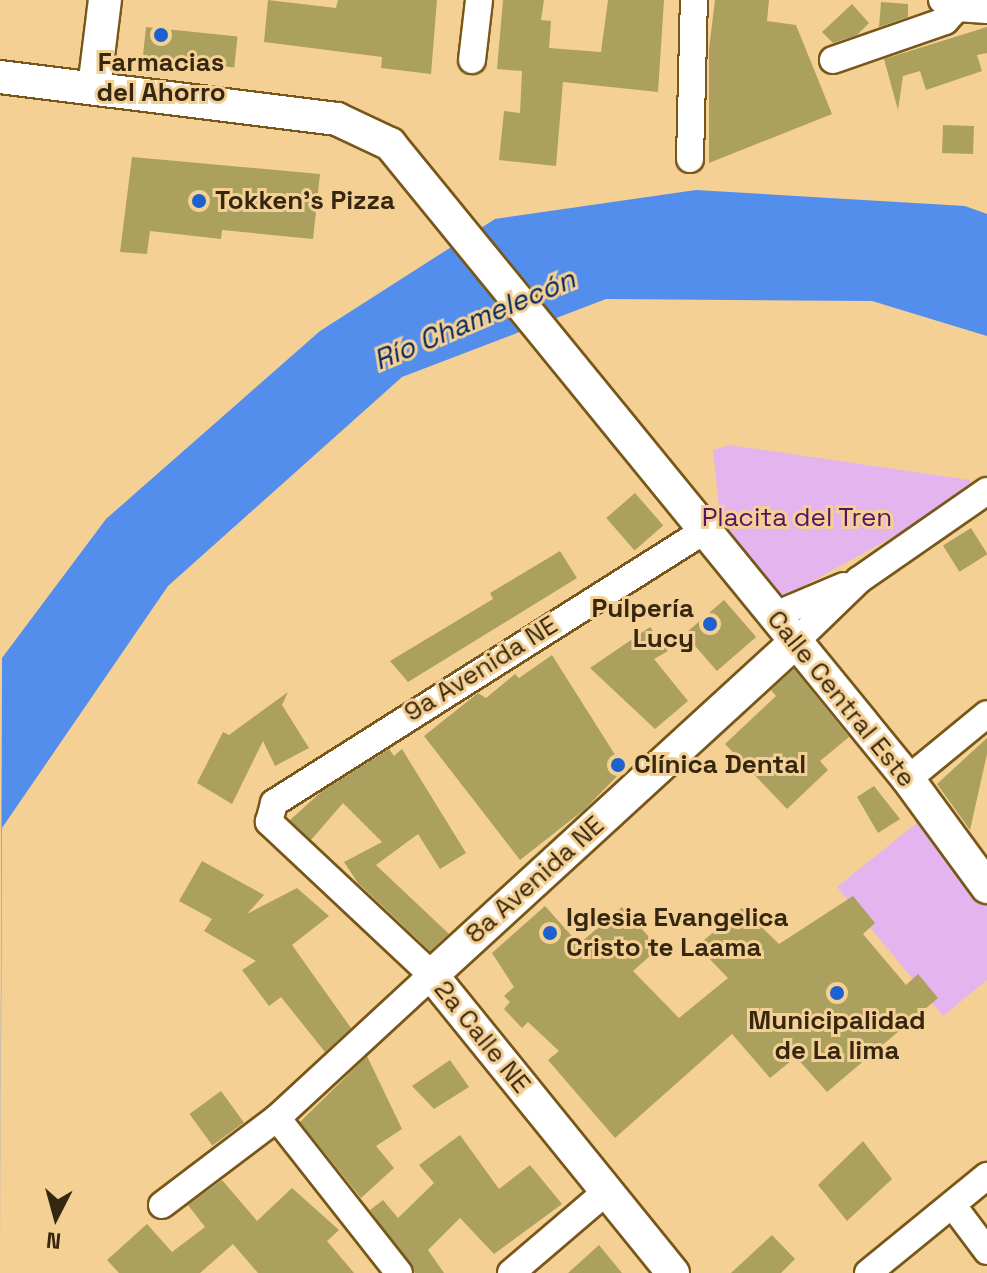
<!DOCTYPE html>
<meta charset="utf-8">
<style>
body{margin:0}
#map{position:relative;width:987px;height:1273px;overflow:hidden;background:#f5d094;font-family:"Space Grotesk",sans-serif}
div>[style]{position:absolute}
[style*='--x']{left:calc(var(--x)*1px);top:calc(var(--y)*1px);width:calc(var(--w)*1px);rotate:calc(var(--a)*1deg)}
.green>*{inset:0;background:#e3b4ee}
.water>*{inset:0;background:#548eec}
.building>*{inset:0;background:#aba05e;transform-origin:0 0}
.roads{filter:drop-shadow(2px 0 #78571a) drop-shadow(-2px 0 #78571a) drop-shadow(0 2px #78571a) drop-shadow(0 -2px #78571a)}
.minor>*{height:26px;margin:-13px;padding:0 13px;transform-origin:13px;border-radius:13px;background:#fff}
.tertiary>*{height:32px;margin:-16px;padding:0 16px;transform-origin:16px;border-radius:16px;background:#fff}
.dots>*{width:22px;height:22px;translate:-50% -50%;box-sizing:border-box;border:4px solid #f5d094;border-radius:50%}
span{translate:-50% -50%;white-space:nowrap;text-align:center;line-height:1.15;-webkit-text-stroke:6px #f5d094;paint-order:stroke}
.poi-label{font-size:26px;color:#362810;font-weight:700}
.left{translate:0 -50%;text-align:left}
.right{translate:-100% -50%;text-align:right}
.park-label{font-size:26px;color:#581168}
.street-label{font-size:26px;color:#362810}
.water-label{font-size:28px;color:#032862;font-style:italic}
.north{position:absolute;left:16px;top:1177px;width:80px;height:80px;-webkit-text-stroke:6px #f5d094;paint-order:stroke;rotate:186deg;font-size:22px;font-weight:700;line-height:32px;text-align:center;color:#362810}
.north::after{content:'';display:block;margin:auto;width:28px;height:36px;background:#362810;clip-path:polygon(50% 0,100% 100%,50% 72%,0 100%)}
</style>
<div id="map">
<div class="green">
<div style="clip-path:polygon(729px 445px,970px 480px,971px 494px,778px 600px,721px 526px,713px 450px)"></div>
<div style="clip-path:polygon(918px 822px,987px 906px,987px 980px,943px 1016px,837px 887px)"></div>
</div>
<div class="water">
<div style="clip-path:polygon(696px 190px,965px 206px,987px 214px,987px 336px,872px 301px,606px 299px,402px 377px,168px 586px,2px 828px,0 1273px,2px 658px,106px 519px,320px 331px,495px 219px)"></div>
</div>
<div class="building">
<div style="clip-path:polygon(268px 0,336px 8px,338px 0,437px 0,431px 74px,381px 68px,382px 57px,264px 42px)"></div>
<div style="clip-path:polygon(503px 0,544px 0,541px 20px,551px 21px,549px 48px,601px 52px,608px 0,664px 0,658px 92px,563px 82px,556px 166px,499px 160px,504px 111px,520px 113px,522px 71px,497px 69px)"></div>
<div style="clip-path:polygon(715px 0,769px 0,767px 21px,796px 25px,832px 114px,709px 163px,709px 49px)"></div>
<div style="clip-path:polygon(881px 2px,908px 4px,908px 17px,879px 27px)"></div>
<div style="clip-path:polygon(852px 4px,869px 23px,857px 35px,833px 43px,822px 32px)"></div>
<div style="left:146px;top:27px;width:92px;height:31px;rotate:6deg"></div>
<div style="clip-path:polygon(987px 27px,987px 53px,977px 55px,982px 71px,926px 90px,920px 71px,903px 76px,898px 110px,884px 59px)"></div>
<div style="left:943px;top:125px;width:31px;height:28px;rotate:2deg"></div>
<div style="clip-path:polygon(132px 157px,320px 174px,313px 239px,222px 230px,221px 239px,150px 231px,147px 254px,120px 252px)"></div>
<div style="left:635px;top:493px;width:43px;height:38px;rotate:49deg"></div>
<div style="left:971px;top:528px;width:31px;height:33px;rotate:58deg"></div>
<div style="clip-path:polygon(560px 551px,577px 578px,408px 682px,390px 661px,493px 599px,490px 593px)"></div>
<div style="left:724px;top:600px;width:49px;height:52px;rotate:49deg"></div>
<div style="clip-path:polygon(650px 627px,668px 651px,654px 659px,688px 701px,655px 729px,590px 668px)"></div>
<div style="clip-path:polygon(552px 655px,624px 769px,585px 809px,520px 860px,424px 736px,478px 693px,486px 698px,515px 674px,519px 678px)"></div>
<div style="clip-path:polygon(794px 669px,849px 737px,820px 761px,828px 770px,787px 809px,725px 744px,776px 696px,771px 690px)"></div>
<div style="clip-path:polygon(288px 692px,282px 705px,309px 748px,275px 766px,263px 741px,232px 804px,197px 783px,223px 732px,229px 735px)"></div>
<div style="clip-path:polygon(987px 738px,987px 754px,970px 830px,937px 784px)"></div>
<div style="clip-path:polygon(389px 749px,394px 756px,402px 749px,466px 853px,440px 869px,418px 834px,376px 865px,449px 934px,430px 951px,358px 883px,344px 862px,382px 842px,343px 803px,311px 840px,290px 820px,321px 792px)"></div>
<div style="clip-path:polygon(874px 786px,900px 819px,878px 833px,857px 797px)"></div>
<div style="clip-path:polygon(202px 861px,264px 895px,247px 914px,297px 888px,329px 916px,292px 945px,351px 1028px,325px 1052px,281px 997px,269px 1006px,242px 970px,256px 961px,204px 931px,212px 919px,179px 901px)"></div>
<div style="clip-path:polygon(853px 896px,875px 923px,863px 934px,906px 985px,918px 974px,938px 998px,827px 1092px,796px 1057px,770px 1078px,732px 1034px,615px 1138px,548px 1060px,559px 1051px,528px 1022px,522px 1028px,504px 1009px,510px 1002px,504px 996px,514px 987px,492px 953px,545px 906px,579px 944px,622px 907px,659px 948px,633px 971px,679px 1018px,728px 978px,697px 946px,742px 908px,779px 944px)"></div>
<div style="clip-path:polygon(367px 1056px,402px 1129px,376px 1146px,394px 1168px,361px 1198px,300px 1122px)"></div>
<div style="clip-path:polygon(450px 1060px,469px 1087px,434px 1109px,412px 1086px)"></div>
<div style="left:221px;top:1091px;width:39px;height:39px;rotate:54deg"></div>
<div style="clip-path:polygon(460px 1135px,499px 1189px,530px 1165px,562px 1204px,494px 1254px,460px 1218px,428px 1250px,444px 1273px,415px 1273px,370px 1210px,383px 1200px,398px 1218px,434px 1183px,419px 1165px)"></div>
<div style="clip-path:polygon(863px 1141px,892px 1179px,847px 1221px,818px 1185px)"></div>
<div style="clip-path:polygon(222px 1180px,257px 1221px,292px 1188px,339px 1230px,327px 1241px,354px 1273px,258px 1273px,233px 1244px,200px 1273px,119px 1273px,107px 1260px,147px 1224px,172px 1252px,205px 1227px,188px 1205px)"></div>
<div style="clip-path:polygon(772px 1235px,795px 1259px,781px 1273px,731px 1273px)"></div>
<div style="clip-path:polygon(599px 1245px,622px 1273px,568px 1273px)"></div>
</div>
<div class="roads">
<div class="minor">
<div style="--x:942;--y:0;--w:17;--a:28"></div>
<div style="--x:957;--y:8;--w:30;--a:4"></div>
<div style="--x:472;--y:60;--w:60;--a:-83.3"></div>
<div style="--x:833;--y:60;--w:119;--a:-19.2"></div>
<div style="--x:945;--y:21;--w:18;--a:-47"></div>
<div style="--x:690;--y:159;--w:159;--a:-88.6"></div>
<div style="--x:773;--y:616;--w:77;--a:-22.9"></div>
<div style="--x:794;--y:643;--w:91;--a:-44.1"></div>
<div style="--x:859;--y:580;--w:156;--a:-34.8"></div>
<div style="--x:908;--y:779;--w:102;--a:-39.4"></div>
<div style="--x:277;--y:1118;--w:197;--a:51.8"></div>
<div style="--x:162;--y:1205;--w:144;--a:-37.1"></div>
<div style="--x:277;--y:1118;--w:211;--a:-42.7"></div>
<div style="--x:432;--y:975;--w:224;--a:-136.8"></div>
<div style="--x:269;--y:822;--w:20;--a:-75"></div>
<div style="--x:274;--y:803;--w:512;--a:-32.33"></div>
<div style="--x:954;--y:1207;--w:55;--a:53.1"></div>
<div style="--x:511;--y:1273;--w:126;--a:-40.5"></div>
<div style="--x:868;--y:1273;--w:154;--a:-39.2"></div>
</div>
<div class="tertiary">
<div style="--x:0;--y:77;--w:340;--a:7.1"></div>
<div style="--x:337;--y:119;--w:59;--a:25.3"></div>
<div style="--x:390;--y:144;--w:819;--a:50.79"></div>
<div style="--x:908;--y:779;--w:134;--a:53.8"></div>
<div style="--x:94;--y:88;--w:89;--a:-82.9"></div>
<div style="--x:673;--y:1273;--w:383;--a:-129"></div>
<div style="--x:432;--y:975;--w:491;--a:-42.5"></div>
</div>
</div>
<div class="dots">
<div style="left:161px;top:35px;background:#1c61cc"></div>
<div style="left:199px;top:201px;background:#1c61cc"></div>
<div style="left:710px;top:624px;background:#1c61cc"></div>
<div style="left:618px;top:765px;background:#1c61cc"></div>
<div style="left:550px;top:933px;background:#1c61cc"></div>
<div style="left:837px;top:993px;background:#1c61cc"></div>
</div>
<div class="poi-label">
<span style="left:161px;top:78px">Farmacias<br>del Ahorro</span>
<span class="left" style="left:215px;top:201px">Tokken's Pizza</span>
<span class="right" style="left:694px;top:624px">Pulpería<br>Lucy</span>
<span class="left" style="left:634px;top:765px">Clínica Dental</span>
<span class="left" style="left:566px;top:933px">Iglesia Evangelica<br>Cristo te Laama</span>
<span style="left:837px;top:1036px">Municipalidad<br>de La lima</span>
</div>
<div class="park-label">
<span style="left:797px;top:518px">Placita del Tren</span>
</div>
<div class="street-label">
<span style="left:481px;top:669px;rotate:-32deg">9a Avenida NE</span>
<span style="left:841px;top:699px;rotate:51deg">Calle Central Este</span>
<span style="left:535px;top:880px;rotate:-42deg">8a Avenida NE</span>
<span style="left:482px;top:1037px;rotate:51deg">2a Calle NE</span>
</div>
<div class="water-label">
<span style="left:474px;top:319px;rotate:-23deg">Río Chamelecón</span>
</div>
<div class="north">N</div>
</div>
